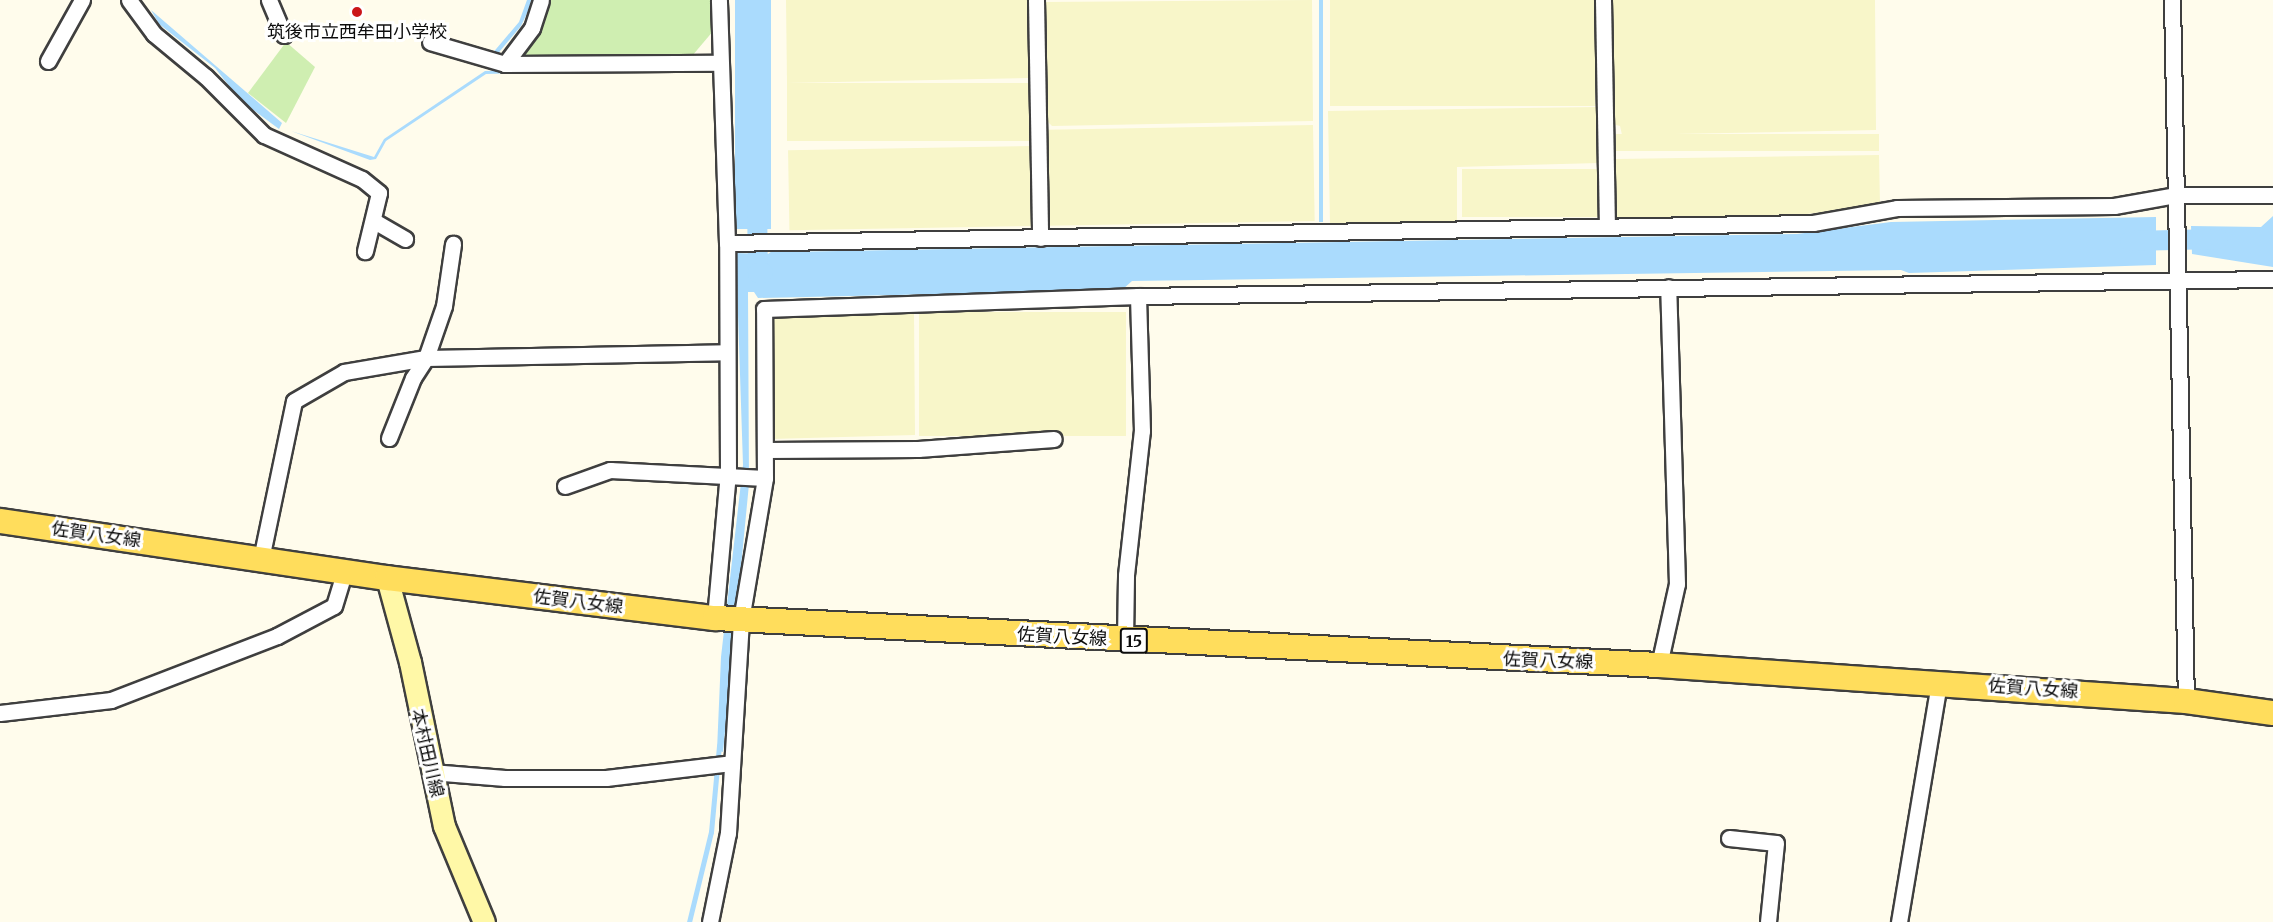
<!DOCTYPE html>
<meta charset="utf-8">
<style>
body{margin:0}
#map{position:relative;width:2273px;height:922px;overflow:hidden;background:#fffcec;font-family:Merriweather,"Noto Sans JP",serif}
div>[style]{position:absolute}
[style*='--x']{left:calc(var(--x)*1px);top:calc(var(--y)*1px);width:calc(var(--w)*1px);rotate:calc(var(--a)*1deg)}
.farmland>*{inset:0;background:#f8f6c9;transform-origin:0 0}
.green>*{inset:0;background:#cfeeb1}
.water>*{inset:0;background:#aadbfd;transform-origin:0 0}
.stream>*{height:5px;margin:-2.5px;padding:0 2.5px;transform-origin:2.5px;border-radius:2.5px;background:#aadbfd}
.canal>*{height:20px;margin:-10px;padding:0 10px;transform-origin:10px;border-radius:10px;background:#aadbfd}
.roads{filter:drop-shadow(2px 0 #3f3f3f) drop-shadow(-2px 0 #3f3f3f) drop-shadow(0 2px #3f3f3f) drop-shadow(0 -2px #3f3f3f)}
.minor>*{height:15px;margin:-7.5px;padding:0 7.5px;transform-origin:7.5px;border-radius:7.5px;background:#fff}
.secondary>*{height:21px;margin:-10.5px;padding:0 10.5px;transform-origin:10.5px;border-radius:10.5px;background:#fff8a7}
.primary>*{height:24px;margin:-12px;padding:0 12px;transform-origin:12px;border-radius:12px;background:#ffdd5c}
.dots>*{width:16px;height:16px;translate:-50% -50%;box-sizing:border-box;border:3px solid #fff;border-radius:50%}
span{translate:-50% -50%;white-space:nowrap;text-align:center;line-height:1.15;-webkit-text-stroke:6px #fff;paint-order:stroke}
.shield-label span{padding:2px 4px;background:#fff;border:2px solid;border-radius:4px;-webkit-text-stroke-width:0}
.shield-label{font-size:16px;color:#0c0c0c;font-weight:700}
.poi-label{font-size:18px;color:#0c0c0c}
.street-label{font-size:18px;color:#0c0c0c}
</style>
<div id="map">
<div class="farmland">
<div style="clip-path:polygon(786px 0,1031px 0,1033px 69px,1028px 78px,787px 83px)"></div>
<div style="clip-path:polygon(1312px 0,1313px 121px,1052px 126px,1046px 120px,1045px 2px)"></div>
<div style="left:1330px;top:0;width:265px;height:106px"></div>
<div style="clip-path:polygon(1612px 0,1875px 0,1876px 130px,1622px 135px,1620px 126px,1612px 124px)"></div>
<div style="left:1030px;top:83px;width:58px;height:243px;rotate:90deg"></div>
<div style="clip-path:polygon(1597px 107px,1599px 163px,1457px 167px,1457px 222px,1330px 225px,1328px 111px)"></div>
<div style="left:1313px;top:125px;width:96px;height:266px;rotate:89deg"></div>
<div style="left:1879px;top:134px;width:17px;height:263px;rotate:90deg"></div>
<div style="left:1031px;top:146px;width:80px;height:243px;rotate:89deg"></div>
<div style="clip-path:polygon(1879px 155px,1880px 204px,1807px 214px,1616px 219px,1616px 159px)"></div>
<div style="left:1598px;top:169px;width:48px;height:136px;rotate:90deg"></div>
<div style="left:919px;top:312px;width:207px;height:124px"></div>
<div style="clip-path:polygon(914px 313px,915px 435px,771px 439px,770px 320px,774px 314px)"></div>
</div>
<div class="green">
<div style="clip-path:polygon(546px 0,715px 0,714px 30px,692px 56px,527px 60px,523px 52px)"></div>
<div style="clip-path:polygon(286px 42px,315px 67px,286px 123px,248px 93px)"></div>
</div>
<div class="water">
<div style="clip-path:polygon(527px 0,531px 0,529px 9px,521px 26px,495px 57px,491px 55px,519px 22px)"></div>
<div style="left:735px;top:0;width:36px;height:229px"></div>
<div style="left:1319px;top:0;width:4px;height:222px"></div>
<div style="clip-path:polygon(151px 10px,282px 123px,279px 129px,241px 101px,215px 68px,159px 24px)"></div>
<div style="clip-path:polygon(704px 67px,486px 74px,386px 141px,376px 159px,370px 160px,291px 131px,374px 157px,384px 139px,485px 71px)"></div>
<div style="clip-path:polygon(2273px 216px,2273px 267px,2192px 254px,2191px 226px,2261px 227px)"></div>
<div style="clip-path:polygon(2156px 217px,2156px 265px,1909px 273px,1901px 270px,1132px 281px,1122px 290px,758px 298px,754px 292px,748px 292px,749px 484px,723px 752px,717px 750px,721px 657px,743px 465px,736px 253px,768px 254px,775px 249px,783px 252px,1797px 234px,1891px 222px)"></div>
</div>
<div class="stream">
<div style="--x:689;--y:922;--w:93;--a:-76.3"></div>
<div style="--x:711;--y:832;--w:87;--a:-84.7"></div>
</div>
<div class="canal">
<div style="--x:757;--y:203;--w:70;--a:89.2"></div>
<div style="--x:758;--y:273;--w:5;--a:0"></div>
<div style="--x:2130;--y:241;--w:88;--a:-1.3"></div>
</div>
<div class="roads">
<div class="minor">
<div style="--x:129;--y:0;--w:42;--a:53.7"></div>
<div style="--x:154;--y:34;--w:67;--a:39.6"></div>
<div style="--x:206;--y:77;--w:82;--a:45"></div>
<div style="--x:264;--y:135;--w:107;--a:24.2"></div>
<div style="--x:362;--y:179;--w:22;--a:39"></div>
<div style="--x:379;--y:193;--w:60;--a:103.6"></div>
<div style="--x:269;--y:0;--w:38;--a:67"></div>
<div style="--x:1036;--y:0;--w:238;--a:89"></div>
<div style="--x:1603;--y:0;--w:226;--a:89"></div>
<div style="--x:2172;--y:0;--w:701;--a:88.86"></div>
<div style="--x:430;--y:42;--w:78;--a:16.3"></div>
<div style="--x:505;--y:64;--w:215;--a:-0.3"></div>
<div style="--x:48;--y:61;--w:70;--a:-60.9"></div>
<div style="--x:505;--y:64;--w:45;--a:-53.1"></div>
<div style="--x:532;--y:28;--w:29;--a:-72"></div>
<div style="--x:374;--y:221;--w:36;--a:30"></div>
<div style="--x:727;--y:243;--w:1086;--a:-1.06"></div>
<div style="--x:1813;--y:223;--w:85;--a:-10.1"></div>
<div style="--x:1897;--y:208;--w:217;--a:-0.5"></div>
<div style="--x:2114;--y:206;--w:62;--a:-10.2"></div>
<div style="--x:2175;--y:195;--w:98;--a:0"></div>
<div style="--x:389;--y:438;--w:65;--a:-68.2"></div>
<div style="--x:413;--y:378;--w:24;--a:-57"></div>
<div style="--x:426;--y:358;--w:55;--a:-70.9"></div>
<div style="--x:444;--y:306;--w:63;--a:-81.7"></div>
<div style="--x:766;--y:450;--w:152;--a:-0.4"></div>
<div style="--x:918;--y:449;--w:136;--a:-4.2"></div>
<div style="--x:565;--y:486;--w:48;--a:-19.6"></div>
<div style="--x:610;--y:470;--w:155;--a:3"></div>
<div style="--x:261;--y:559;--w:161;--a:-78.2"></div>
<div style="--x:294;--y:401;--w:58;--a:-30.1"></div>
<div style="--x:344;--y:372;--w:83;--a:-9.7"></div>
<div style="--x:426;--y:358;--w:301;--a:-1.1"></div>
<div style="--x:715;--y:618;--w:146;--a:-84.9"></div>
<div style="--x:728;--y:473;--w:230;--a:-90.2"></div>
<div style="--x:727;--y:243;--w:243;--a:-91.9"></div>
<div style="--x:1125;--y:640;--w:65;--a:-89.1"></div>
<div style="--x:1126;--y:575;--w:145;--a:-83.7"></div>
<div style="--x:1142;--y:431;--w:135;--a:-91.7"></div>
<div style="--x:1659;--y:665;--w:83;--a:-77.5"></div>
<div style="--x:1677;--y:584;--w:297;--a:-91.7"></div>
<div style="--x:0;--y:713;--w:112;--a:-6.7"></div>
<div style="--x:111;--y:700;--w:178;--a:-21.1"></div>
<div style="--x:277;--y:636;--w:64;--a:-27.8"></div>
<div style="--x:334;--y:606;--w:38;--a:-73"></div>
<div style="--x:431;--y:772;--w:74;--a:4.6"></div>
<div style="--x:505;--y:778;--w:101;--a:0"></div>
<div style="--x:606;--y:778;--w:126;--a:-6.8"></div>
<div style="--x:1729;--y:838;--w:47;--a:6.1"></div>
<div style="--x:1776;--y:843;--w:79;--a:95.8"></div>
<div style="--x:710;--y:922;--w:91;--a:-78.6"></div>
<div style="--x:728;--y:833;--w:213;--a:-86.5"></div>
<div style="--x:741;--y:620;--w:144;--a:-80.4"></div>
<div style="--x:765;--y:478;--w:169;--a:-90.3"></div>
<div style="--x:764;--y:309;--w:374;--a:-2"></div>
<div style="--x:1138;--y:296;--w:1135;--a:-0.86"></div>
<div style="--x:1899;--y:922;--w:243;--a:-80.5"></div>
</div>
<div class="secondary">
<div style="--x:387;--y:578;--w:87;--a:74.7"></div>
<div style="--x:410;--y:662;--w:167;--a:78.3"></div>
<div style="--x:444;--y:826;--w:104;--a:67.4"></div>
</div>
<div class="primary">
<div style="--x:0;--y:521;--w:391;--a:8.4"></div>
<div style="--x:387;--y:578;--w:330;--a:7"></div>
<div style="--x:715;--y:618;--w:945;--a:2.85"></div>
<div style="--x:1659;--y:665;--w:528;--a:3.91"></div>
<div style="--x:2186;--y:701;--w:88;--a:7.9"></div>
</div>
</div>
<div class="dots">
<div style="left:357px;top:12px;background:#cb1619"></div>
</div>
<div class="shield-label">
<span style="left:1134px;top:641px">15</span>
</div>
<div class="poi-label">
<span style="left:357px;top:32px">筑後市立西牟田小学校</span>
</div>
<div class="street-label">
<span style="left:96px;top:535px;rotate:8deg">佐賀八女線</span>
<span style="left:578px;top:602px;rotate:7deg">佐賀八女線</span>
<span style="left:1062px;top:637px;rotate:3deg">佐賀八女線</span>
<span style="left:1548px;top:661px;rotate:2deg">佐賀八女線</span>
<span style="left:2033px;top:689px;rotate:4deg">佐賀八女線</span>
<span style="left:427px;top:753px;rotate:77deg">本村田川線</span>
</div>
</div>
